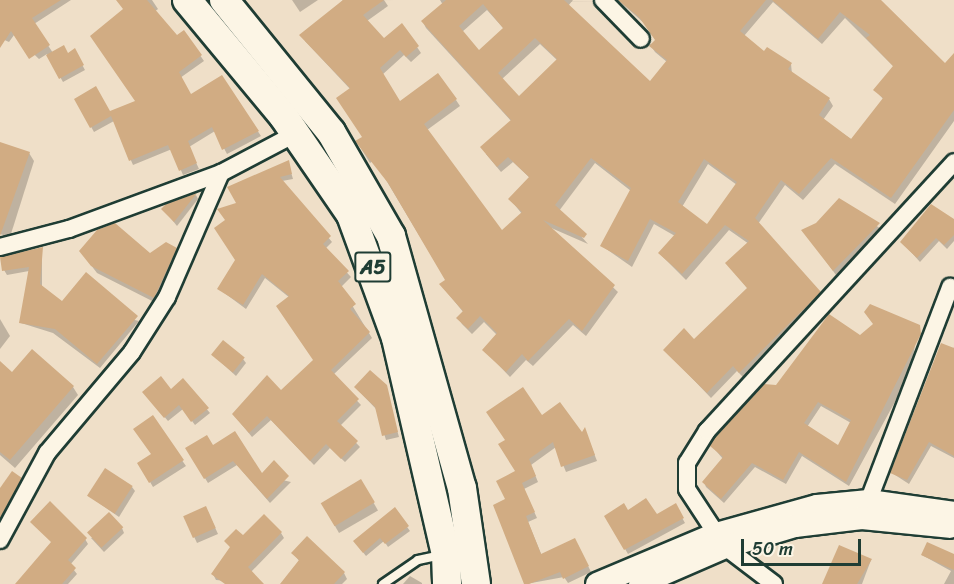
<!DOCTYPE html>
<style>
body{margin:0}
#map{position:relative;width:954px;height:584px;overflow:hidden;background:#efdfc8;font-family:Sriracha,sans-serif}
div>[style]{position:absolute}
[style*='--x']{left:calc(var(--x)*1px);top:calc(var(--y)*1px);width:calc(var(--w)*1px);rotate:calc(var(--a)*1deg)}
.shadow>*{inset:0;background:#0003;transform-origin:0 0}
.building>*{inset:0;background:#d1ac83;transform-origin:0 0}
.roads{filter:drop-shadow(2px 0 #1f3d34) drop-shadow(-2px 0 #1f3d34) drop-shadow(0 2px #1f3d34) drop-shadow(0 -2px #1f3d34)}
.lane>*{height:8px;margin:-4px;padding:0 4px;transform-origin:4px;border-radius:4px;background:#fcf5e5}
.street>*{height:16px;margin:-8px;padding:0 8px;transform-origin:8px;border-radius:8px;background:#fcf5e5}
.secondary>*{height:22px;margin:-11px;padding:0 11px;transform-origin:11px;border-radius:11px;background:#fcf5e5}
.highway>*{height:28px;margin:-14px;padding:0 14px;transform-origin:14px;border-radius:14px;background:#fcf5e5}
span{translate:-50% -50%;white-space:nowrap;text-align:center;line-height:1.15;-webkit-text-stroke:6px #fcf5e5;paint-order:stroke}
.shield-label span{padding:2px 4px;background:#fcf5e5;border:2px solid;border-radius:4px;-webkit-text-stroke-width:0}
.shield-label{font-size:20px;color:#1f3d34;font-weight:700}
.scale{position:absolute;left:741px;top:539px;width:120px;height:27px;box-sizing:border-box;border:3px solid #1f3d34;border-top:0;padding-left:8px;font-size:18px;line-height:21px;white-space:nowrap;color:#1f3d34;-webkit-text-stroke:4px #fcf5e5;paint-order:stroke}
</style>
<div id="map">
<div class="shadow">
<div style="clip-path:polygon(0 0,71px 0,34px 24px,53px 53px,68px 55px,74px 50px,85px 70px,63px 82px,47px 54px,39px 59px,14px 35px,9px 42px,0 38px)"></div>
<div style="clip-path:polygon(117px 0,152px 0,158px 9px,154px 12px,176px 37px,184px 32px,204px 61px,180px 78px,191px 96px,222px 77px,261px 136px,227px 154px,215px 131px,189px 147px,199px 169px,183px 175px,172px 149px,133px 165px,114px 121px,94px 132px,76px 100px,109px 113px,136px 102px,125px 10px)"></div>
<div style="clip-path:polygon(292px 0,318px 0,300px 12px)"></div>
<div style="clip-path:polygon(evenodd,343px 0,384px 0,388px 6px,367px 21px,384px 40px,417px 47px,421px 53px,411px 62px,404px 55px,382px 75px,400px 104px,456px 100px,460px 106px,427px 130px,501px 233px,522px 214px,510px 199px,530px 178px,513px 162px,501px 172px,486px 154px,512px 122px,426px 28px,423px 22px,443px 5px,440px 0,573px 0,568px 6px,651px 84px,667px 62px,655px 52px,651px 46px,656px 40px,645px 24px,618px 0,878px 0,945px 65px,954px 56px,954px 121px,895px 204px,835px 164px,803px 200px,785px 185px,758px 224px,823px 299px,744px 378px,737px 371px,711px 398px,665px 350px,694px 341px,748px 289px,727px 263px,749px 244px,729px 230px,686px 280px,660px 254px,675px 236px,654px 224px,632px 267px,602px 246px,631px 191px,595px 163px,559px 211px,588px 244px,549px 227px,618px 292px,586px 336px,573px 325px,533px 366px,526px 360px,510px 377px,484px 350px,497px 335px,484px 322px,472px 334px,462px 324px,458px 318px,464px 313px,441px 285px,446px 280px,374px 160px,370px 163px,357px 142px,364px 138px,351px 90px,305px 41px,343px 0,773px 2px,822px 44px,845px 18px,894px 67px,875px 90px,884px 100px,854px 141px,823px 120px,833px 106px,829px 99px,792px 74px,791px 64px,764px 54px,744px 36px,773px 2px,343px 0,487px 10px,504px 29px,479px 52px,462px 32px,487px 10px,343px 0,540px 44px,558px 61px,519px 98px,502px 79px,540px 44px,343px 0,708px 164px,737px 185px,707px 226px,682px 207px,708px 164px)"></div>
<div style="clip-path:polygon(0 144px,29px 153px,34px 161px,10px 237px,0 234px)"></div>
<div style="clip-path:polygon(288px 162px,293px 179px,282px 181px,332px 242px,325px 249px,351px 277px,341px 287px,372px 338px,333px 375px,361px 405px,340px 426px,360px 447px,345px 462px,330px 448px,314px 465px,271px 420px,252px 437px,233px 414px,281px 392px,314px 361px,290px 298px,265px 278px,246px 309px,219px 289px,236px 260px,225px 222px)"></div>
<div style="clip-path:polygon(196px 195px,198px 199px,177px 226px,164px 210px)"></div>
<div style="clip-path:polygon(840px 200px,881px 229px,836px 275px,806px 234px)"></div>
<div style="clip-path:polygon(954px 221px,954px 241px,947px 249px,939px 241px,920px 262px,902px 242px)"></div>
<div style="clip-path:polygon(42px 248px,42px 287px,62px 303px,139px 321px,100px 368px,53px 333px,21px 323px,29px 271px,7px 275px,4px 270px)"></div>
<div style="clip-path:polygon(176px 249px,180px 256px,158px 304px,97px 273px,81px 252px,150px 255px)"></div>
<div style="clip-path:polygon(0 319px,10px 336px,0 349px)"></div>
<div style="clip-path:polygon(evenodd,919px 326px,909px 376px,849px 486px,802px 456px,786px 484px,755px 467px,724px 503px,706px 487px,704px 482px,723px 459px,712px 446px,860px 337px,919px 326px,821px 406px,851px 423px,838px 447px,807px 427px,821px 406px)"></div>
<div style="clip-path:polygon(954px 347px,954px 458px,931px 446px,909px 484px,892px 473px)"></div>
<div style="clip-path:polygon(213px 355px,243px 359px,246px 363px,236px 376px)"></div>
<div style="clip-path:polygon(0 363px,13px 374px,73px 387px,78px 395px,15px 468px,0 455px)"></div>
<div style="clip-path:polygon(183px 381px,210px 413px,195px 425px,183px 409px,168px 421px,147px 396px,171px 391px)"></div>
<div style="clip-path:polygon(385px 386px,399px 437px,386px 440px,377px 410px,356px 388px)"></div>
<div style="clip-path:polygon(542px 417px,582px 434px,585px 430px,597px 461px,566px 472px,556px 447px,531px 465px,538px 482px,524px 489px,537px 518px,528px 522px,542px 556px,578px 545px,591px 572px,568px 583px,564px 577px,526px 584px,507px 500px)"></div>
<div style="clip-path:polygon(152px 418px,186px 466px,153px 487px,139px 463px,152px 455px)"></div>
<div style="clip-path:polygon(213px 447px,261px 475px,291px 482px,270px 503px,237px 465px,208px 483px,187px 449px)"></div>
<div style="clip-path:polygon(21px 479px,23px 483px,5px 518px,0 514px,0 491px)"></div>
<div style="left:361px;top:481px;width:34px;height:45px;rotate:60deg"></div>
<div style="clip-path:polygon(132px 487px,135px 491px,119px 517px,89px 496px)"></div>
<div style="clip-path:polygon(675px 505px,685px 523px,628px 554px,606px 516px,656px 516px)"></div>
<div style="clip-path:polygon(394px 509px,410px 531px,388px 547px,384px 541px,366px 556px,358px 546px)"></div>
<div style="clip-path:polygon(208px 512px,218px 534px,197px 543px,185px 517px)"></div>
<div style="clip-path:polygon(122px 528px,124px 533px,104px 552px,91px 538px)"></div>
<div style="clip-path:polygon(281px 533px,284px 538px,251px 572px,262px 584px,216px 580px,213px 574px,231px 548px,226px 541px)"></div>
<div style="clip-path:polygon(85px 539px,88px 544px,70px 565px,77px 574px,68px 584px,16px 584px)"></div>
<div style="clip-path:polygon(293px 553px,344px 573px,347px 579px,342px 584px,282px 584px,300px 562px)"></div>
<div style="clip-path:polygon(922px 555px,954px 555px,954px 584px,944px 584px,951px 571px)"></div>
<div style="clip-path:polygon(871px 560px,862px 584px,828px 584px)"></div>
<div style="clip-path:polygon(410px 576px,422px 583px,422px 584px,403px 584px)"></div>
</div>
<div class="building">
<div style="clip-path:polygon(0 0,61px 0,32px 18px,50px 45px,29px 59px,11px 31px,0 48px)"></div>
<div style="clip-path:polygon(116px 0,147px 0,177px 35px,184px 30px,202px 55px,179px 72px,191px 94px,222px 75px,259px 131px,222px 150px,212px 127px,188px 141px,197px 163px,179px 171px,168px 145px,129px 161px,111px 116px,90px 128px,74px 99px,96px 86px,110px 111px,135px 101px,90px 36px,123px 9px)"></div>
<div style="clip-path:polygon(evenodd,343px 0,384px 0,363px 15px,384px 38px,402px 23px,419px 46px,406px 57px,400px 50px,380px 68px,400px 101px,438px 73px,457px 99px,424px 124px,502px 230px,522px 212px,508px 199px,529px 177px,508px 157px,497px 167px,480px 147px,511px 120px,421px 21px,446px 0,564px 0,650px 81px,667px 60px,649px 46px,655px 40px,639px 17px,618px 0,766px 0,740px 31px,764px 51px,767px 47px,792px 63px,788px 69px,830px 98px,819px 115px,851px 139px,883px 98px,873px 90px,893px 66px,866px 38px,870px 35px,840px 12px,818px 39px,772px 0,881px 0,945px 63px,954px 53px,954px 110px,891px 198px,831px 158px,799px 194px,781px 180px,755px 218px,821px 292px,739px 373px,733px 366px,707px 393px,663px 350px,684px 328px,694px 339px,747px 288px,725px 263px,749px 241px,725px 225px,682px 274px,658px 253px,676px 233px,650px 219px,628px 261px,600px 246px,631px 188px,591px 158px,555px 205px,587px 234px,584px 238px,543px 220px,615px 285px,582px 331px,569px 319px,528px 361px,522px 354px,506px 372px,482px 350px,497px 333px,480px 316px,468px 329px,456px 318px,463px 311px,439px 284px,445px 280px,388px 183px,355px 141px,362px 137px,336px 98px,350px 88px,299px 35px,343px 0,483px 4px,503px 28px,479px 50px,459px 26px,483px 4px,343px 0,535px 38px,557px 59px,519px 96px,498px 73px,535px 38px,343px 0,704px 159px,737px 182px,707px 224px,678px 202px,704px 159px)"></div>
<div style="clip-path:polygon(64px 45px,68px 53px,75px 48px,84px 65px,59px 79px,46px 55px)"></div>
<div style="clip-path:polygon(0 142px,30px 152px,0 236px)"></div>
<div style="clip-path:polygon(289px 160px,292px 174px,280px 177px,331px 236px,323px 244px,349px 271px,338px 281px,356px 304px,350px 309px,370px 332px,331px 370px,359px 399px,337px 421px,358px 441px,341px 459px,326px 444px,310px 461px,267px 416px,249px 433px,232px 414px,267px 375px,281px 390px,313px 360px,276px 306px,289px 296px,262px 274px,243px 305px,217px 289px,235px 260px,214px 228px,225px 220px,217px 209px,236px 203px,227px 187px)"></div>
<div style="clip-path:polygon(197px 193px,174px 222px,161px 209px,166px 204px)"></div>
<div style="clip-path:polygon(839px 198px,880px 223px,833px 271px,801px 230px,816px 223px)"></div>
<div style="clip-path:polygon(931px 204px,954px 219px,954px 235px,944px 245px,936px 238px,917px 258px,900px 242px)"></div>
<div style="clip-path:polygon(115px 223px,150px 253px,166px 242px,177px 248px,154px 298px,91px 266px,79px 251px,97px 230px)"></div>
<div style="clip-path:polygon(43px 247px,40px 284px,62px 301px,86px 272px,138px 316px,97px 364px,55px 329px,19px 323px,29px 267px,2px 271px,0 257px)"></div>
<div style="clip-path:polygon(evenodd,870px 304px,920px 325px,921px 334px,846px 482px,799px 452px,783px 480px,752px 463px,721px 499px,702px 482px,723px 457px,710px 446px,715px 437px,764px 384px,776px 385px,829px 314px,860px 335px,873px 324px,864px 312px,870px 304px,818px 402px,851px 420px,838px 445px,804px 423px,818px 402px)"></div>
<div style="left:223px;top:340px;width:28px;height:19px;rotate:39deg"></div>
<div style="clip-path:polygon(941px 343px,954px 348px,954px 456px,929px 442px,907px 480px,890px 473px)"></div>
<div style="clip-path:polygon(32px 349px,74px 386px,10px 460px,0 452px,0 361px,12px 372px)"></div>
<div style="clip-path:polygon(370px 370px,387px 385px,398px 432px,382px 436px,375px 407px,354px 387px)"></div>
<div style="clip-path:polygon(161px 376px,171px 389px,183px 378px,209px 408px,191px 422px,179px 405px,164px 418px,142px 392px)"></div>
<div style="clip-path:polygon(523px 387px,542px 415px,560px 402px,582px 432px,585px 427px,595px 455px,561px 467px,553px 442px,529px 459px,536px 476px,522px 483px,535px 512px,526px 516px,541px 554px,575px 538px,589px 566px,563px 579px,560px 572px,529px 584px,524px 584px,493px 505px,505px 499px,496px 481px,515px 471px,498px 444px,505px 440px,486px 412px)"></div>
<div style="clip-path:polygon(153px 415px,184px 460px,149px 483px,137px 463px,151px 454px,133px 429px)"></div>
<div style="clip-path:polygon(235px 431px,262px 473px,274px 460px,289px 476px,267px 499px,233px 461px,204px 479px,185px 448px,207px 435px,213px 445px)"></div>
<div style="left:105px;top:468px;width:33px;height:33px;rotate:33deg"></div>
<div style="clip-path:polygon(12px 471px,22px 478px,0 518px,0 488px)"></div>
<div style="left:361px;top:479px;width:27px;height:47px;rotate:59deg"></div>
<div style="clip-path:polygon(646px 498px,657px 514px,676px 503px,684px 518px,624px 550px,604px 516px,624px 503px,628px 510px)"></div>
<div style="clip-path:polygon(50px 501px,87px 538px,68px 560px,76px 568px,62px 584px,15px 584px,51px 542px,30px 522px)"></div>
<div style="left:206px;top:506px;width:24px;height:25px;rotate:66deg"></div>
<div style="clip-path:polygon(395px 507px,409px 526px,385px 544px,380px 538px,363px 553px,353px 541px)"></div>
<div style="left:109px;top:512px;width:21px;height:30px;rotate:47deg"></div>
<div style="clip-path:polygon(264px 514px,282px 532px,248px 567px,264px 584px,225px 584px,211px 574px,230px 547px,224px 541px,236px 529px,243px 535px)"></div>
<div style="clip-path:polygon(307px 536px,345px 572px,334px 584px,280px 584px,299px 560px,291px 553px)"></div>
<div style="clip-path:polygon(927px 542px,954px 554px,954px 570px,921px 555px)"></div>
<div style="clip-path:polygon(839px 545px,872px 559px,857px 584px,822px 584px)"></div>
</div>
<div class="roads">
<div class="lane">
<div style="--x:383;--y:584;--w:42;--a:-34.4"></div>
<div style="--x:418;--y:560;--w:24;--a:-12"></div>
</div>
<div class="street">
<div style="--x:603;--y:0;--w:54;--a:45.7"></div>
<div style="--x:0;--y:247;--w:71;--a:-14.6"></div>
<div style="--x:69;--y:229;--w:162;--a:-20.2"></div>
<div style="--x:221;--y:173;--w:86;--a:-27.8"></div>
<div style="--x:865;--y:510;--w:239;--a:-69.1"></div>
<div style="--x:0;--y:540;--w:99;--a:-61.6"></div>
<div style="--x:47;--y:453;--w:132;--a:-49.9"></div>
<div style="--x:132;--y:352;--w:65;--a:-57.5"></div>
<div style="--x:167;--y:297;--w:135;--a:-66.5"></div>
<div style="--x:774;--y:584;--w:61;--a:-142.9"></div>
<div style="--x:725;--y:547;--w:69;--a:-123.2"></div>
<div style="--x:687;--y:489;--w:26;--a:-90"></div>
<div style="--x:687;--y:463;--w:38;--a:-58"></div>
<div style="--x:707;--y:431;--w:365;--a:-47.4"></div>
</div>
<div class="secondary">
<div style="--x:597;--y:584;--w:129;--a:-22.8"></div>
<div style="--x:716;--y:534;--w:105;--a:-15.5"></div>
<div style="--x:817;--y:506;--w:52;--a:-5.5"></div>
<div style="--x:869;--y:501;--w:86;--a:8"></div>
<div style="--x:640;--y:584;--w:93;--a:-23.5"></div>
<div style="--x:725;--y:547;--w:73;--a:-16.7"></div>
<div style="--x:795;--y:526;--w:67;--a:-6.8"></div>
<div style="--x:862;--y:518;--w:88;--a:5.8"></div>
</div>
<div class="highway">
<div style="--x:187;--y:0;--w:152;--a:50.3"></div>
<div style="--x:284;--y:117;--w:119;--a:55.6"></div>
<div style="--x:351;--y:215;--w:131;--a:69.9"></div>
<div style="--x:396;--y:338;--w:222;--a:77"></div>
<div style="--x:446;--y:554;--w:30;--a:88"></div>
<div style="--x:224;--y:0;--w:170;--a:51"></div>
<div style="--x:331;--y:132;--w:120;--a:60"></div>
<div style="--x:391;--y:236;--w:262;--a:74.3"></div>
<div style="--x:462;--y:488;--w:97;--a:81.7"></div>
</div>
</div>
<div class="shield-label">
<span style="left:373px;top:267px">A5</span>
</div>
<div class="scale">50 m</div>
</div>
